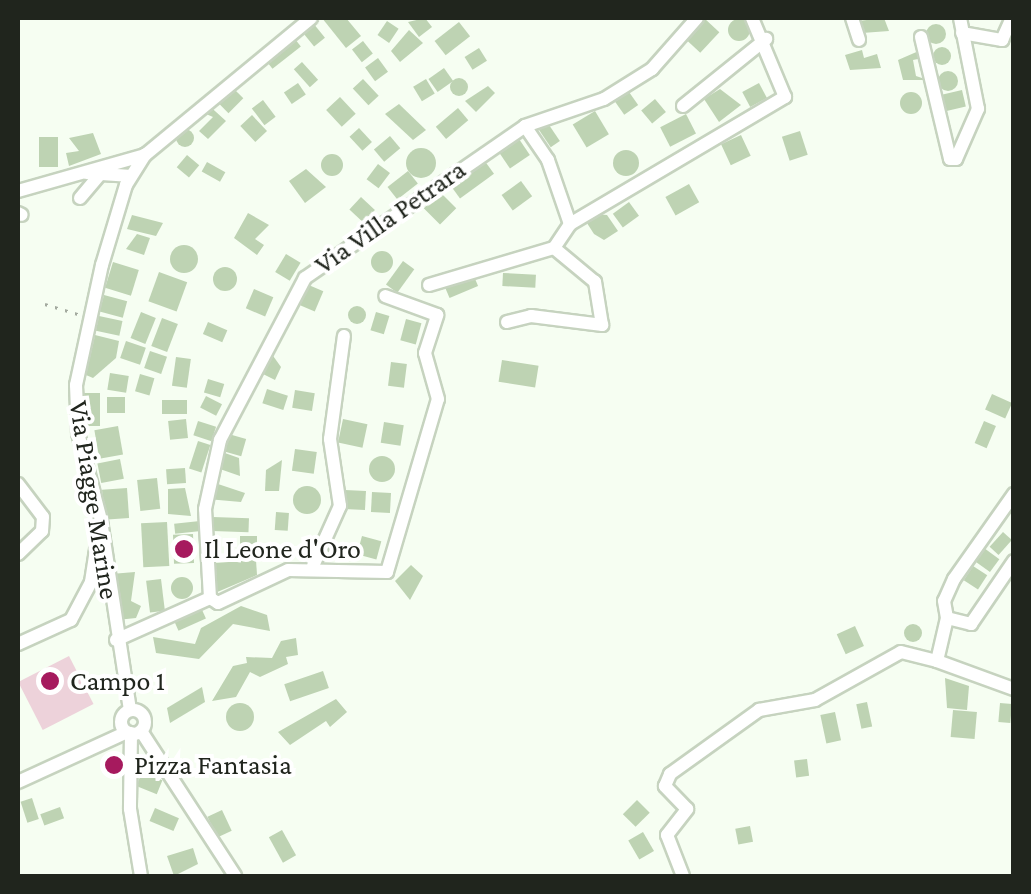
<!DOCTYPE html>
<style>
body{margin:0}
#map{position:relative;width:1031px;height:894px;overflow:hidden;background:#f6fef2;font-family:"Crimson Pro",serif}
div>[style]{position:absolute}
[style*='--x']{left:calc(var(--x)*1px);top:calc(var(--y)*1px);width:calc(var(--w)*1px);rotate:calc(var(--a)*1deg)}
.green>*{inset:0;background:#edd2da;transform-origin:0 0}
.building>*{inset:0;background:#bed3b3;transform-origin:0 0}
.round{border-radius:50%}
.path>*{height:2.5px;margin-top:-1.25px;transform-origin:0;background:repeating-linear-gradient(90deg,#a3aa9f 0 2.5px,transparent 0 10.5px)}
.roads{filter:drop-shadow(2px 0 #c6d3bf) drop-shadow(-2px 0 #c6d3bf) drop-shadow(0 2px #c6d3bf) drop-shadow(0 -2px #c6d3bf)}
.minor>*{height:12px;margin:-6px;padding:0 6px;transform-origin:6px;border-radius:6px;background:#fff}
.minor>.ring{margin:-6px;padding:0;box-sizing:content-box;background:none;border:12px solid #fff;border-radius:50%}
.dots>*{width:28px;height:28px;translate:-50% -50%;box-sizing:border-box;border:5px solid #fff;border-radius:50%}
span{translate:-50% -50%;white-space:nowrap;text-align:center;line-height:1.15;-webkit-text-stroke:8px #fff;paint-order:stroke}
.street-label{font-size:28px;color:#20251d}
.poi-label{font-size:28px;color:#20251d}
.left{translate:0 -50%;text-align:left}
.frame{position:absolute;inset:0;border:20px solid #20251d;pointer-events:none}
</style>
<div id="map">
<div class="green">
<div style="left:69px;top:656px;width:54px;height:57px;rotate:63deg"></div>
</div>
<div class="building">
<div style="clip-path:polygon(322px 18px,346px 18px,361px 36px,346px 48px)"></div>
<div style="clip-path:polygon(425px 18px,432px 27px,419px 37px,408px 22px)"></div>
<div style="left:704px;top:18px;width:21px;height:28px;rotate:43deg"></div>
<div style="clip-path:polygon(884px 18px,889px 31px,862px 33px,858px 21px)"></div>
<div class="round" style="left:728px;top:19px;width:22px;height:22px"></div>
<div style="left:387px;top:21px;width:14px;height:17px;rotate:34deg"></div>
<div style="left:459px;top:22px;width:18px;height:31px;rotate:52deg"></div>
<div style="left:313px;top:23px;width:19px;height:14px;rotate:51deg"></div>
<div class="round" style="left:926px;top:24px;width:20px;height:20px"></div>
<div style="clip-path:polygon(409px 30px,423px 43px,400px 62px,391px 51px)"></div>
<div style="left:291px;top:34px;width:16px;height:36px;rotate:52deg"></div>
<div style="left:363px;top:41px;width:16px;height:14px;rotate:52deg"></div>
<div class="round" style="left:933px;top:47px;width:18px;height:18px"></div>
<div style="left:479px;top:48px;width:15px;height:17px;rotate:58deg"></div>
<div style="clip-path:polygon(862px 50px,864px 58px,877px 54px,881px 68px,850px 70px,845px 55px)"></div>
<div style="clip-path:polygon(921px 50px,923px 58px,913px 60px,916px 76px,928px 80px,903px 80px,898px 60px)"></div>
<div style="left:378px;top:58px;width:17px;height:16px;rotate:54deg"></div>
<div style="left:302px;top:62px;width:24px;height:11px;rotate:48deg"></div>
<div style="left:444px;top:68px;width:16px;height:19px;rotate:55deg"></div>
<div class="round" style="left:938px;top:71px;width:20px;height:20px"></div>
<div class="round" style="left:450px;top:78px;width:18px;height:18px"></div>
<div style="left:363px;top:79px;width:23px;height:14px;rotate:47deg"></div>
<div style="left:426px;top:79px;width:17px;height:15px;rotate:59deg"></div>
<div style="left:298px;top:83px;width:14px;height:17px;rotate:56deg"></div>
<div style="left:759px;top:83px;width:17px;height:19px;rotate:62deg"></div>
<div style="clip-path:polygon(488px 86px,495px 93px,476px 112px,465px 101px)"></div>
<div style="left:232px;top:87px;width:16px;height:21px;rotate:45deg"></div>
<div style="clip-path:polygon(720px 89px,741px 105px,719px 122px,704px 99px)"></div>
<div style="left:962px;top:90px;width:17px;height:23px;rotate:77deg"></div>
<div style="left:629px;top:92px;width:16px;height:17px;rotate:55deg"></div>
<div class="round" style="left:900px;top:92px;width:22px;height:22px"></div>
<div style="left:340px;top:97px;width:23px;height:19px;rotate:47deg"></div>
<div style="left:655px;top:99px;width:17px;height:18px;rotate:50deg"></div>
<div style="left:263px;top:100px;width:21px;height:14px;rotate:53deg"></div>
<div style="clip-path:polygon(205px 102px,226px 121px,208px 139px,199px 131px,213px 117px,197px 110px)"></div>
<div style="clip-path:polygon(399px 104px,426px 130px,413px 140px,385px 114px)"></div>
<div style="left:458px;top:108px;width:16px;height:29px;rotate:50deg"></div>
<div style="left:595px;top:111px;width:27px;height:26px;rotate:59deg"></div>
<div style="left:686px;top:114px;width:22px;height:29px;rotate:63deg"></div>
<div style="left:252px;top:115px;width:22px;height:16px;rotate:47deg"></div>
<div style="left:547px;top:122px;width:23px;height:11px;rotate:56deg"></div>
<div style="left:359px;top:128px;width:19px;height:13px;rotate:47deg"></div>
<div class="round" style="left:176px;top:129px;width:18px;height:18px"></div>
<div style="left:800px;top:131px;width:25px;height:19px;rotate:72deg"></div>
<div style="clip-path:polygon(93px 133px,101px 154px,69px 166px,66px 153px,79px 151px,69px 138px)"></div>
<div style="left:741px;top:135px;width:23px;height:22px;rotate:65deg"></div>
<div style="left:390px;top:136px;width:16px;height:21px;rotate:50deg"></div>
<div style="left:517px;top:136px;width:23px;height:24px;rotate:56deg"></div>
<div style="left:39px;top:137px;width:19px;height:30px"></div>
<div class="round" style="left:406px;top:148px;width:30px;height:30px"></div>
<div class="round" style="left:613px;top:150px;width:26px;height:26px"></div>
<div class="round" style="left:321px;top:154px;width:22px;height:22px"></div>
<div style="left:187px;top:155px;width:16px;height:16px;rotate:40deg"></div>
<div style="left:484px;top:160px;width:17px;height:42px;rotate:54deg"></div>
<div style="left:207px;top:162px;width:21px;height:11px;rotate:29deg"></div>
<div style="left:378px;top:164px;width:15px;height:19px;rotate:37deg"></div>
<div style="clip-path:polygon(306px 169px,326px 187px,305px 203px,289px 181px)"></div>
<div style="left:408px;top:171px;width:16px;height:26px;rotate:52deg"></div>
<div style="left:521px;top:181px;width:19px;height:24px;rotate:54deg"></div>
<div style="left:689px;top:184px;width:21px;height:27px;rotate:61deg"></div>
<div style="left:440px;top:192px;width:23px;height:23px;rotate:45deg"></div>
<div style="left:361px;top:197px;width:19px;height:17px;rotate:43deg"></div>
<div style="left:629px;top:202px;width:17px;height:20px;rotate:54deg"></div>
<div style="clip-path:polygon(248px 213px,269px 225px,255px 239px,264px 245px,257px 255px,234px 238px)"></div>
<div style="clip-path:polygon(595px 214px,607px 215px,618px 231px,604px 240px,594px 234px,585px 220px)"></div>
<div style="clip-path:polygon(132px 215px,163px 223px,156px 236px,127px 229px)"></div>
<div style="clip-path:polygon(137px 234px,150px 238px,144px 255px,126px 249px)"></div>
<div class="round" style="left:170px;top:245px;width:28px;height:28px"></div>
<div class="round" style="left:371px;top:251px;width:22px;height:22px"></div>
<div style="left:286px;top:254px;width:17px;height:21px;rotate:31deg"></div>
<div style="left:403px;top:261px;width:14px;height:29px;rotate:36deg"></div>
<div style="left:113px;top:262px;width:27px;height:27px;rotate:17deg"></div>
<div class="round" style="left:213px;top:267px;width:24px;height:24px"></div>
<div style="left:159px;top:272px;width:30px;height:31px;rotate:20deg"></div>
<div style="left:503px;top:273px;width:33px;height:13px;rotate:3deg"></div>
<div style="left:473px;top:274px;width:13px;height:31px;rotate:67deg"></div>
<div style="left:304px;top:283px;width:21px;height:22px;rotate:23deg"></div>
<div style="left:254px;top:289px;width:21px;height:21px;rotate:23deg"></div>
<div style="left:104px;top:295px;width:24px;height:17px;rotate:15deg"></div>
<div class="round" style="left:348px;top:306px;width:18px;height:18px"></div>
<div style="left:141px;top:312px;width:16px;height:28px;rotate:22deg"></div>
<div style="left:376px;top:312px;width:14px;height:19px;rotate:17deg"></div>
<div style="left:99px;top:316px;width:24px;height:15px;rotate:12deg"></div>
<div style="left:162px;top:318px;width:17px;height:30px;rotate:21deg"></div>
<div style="left:406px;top:319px;width:16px;height:22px;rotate:15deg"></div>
<div style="left:208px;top:322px;width:21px;height:13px;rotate:23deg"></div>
<div style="clip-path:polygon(95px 335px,119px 341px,116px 358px,93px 378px,86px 375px)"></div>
<div style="left:126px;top:341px;width:21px;height:18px;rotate:19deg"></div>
<div style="left:150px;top:351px;width:18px;height:18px;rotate:19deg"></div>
<div style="clip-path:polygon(271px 353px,281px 367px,275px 380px,261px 373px)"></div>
<div style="left:176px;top:357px;width:15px;height:29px;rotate:8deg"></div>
<div style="left:502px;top:360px;width:37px;height:22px;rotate:9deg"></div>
<div style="left:391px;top:362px;width:16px;height:24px;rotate:7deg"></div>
<div style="left:110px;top:373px;width:19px;height:17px;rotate:9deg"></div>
<div style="left:140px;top:374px;width:15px;height:18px;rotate:16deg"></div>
<div style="left:208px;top:379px;width:17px;height:14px;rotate:17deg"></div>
<div style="left:267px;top:389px;width:22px;height:15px;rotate:18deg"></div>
<div style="left:295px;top:390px;width:20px;height:18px;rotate:9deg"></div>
<div style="left:80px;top:393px;width:20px;height:33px"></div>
<div style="left:992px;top:394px;width:22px;height:17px;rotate:24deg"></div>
<div style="left:206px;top:396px;width:18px;height:13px;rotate:27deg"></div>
<div style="left:107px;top:397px;width:18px;height:16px"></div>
<div style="left:187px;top:400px;width:14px;height:25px;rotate:90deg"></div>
<div style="left:186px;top:419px;width:19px;height:18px;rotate:84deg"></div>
<div style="left:343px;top:419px;width:25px;height:24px;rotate:12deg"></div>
<div style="left:198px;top:421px;width:19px;height:15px;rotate:18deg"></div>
<div style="left:984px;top:421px;width:13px;height:24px;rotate:23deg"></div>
<div style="left:384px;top:422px;width:20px;height:21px;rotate:9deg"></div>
<div style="left:118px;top:426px;width:29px;height:24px;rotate:80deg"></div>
<div style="left:225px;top:433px;width:22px;height:18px;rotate:16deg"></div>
<div style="left:198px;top:441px;width:13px;height:29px;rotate:18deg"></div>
<div style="left:295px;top:449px;width:22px;height:22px;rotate:8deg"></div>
<div style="clip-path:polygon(222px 452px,239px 458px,240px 476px,217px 468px)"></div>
<div class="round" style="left:369px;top:456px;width:26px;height:26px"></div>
<div style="left:120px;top:459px;width:20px;height:23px;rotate:79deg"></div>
<div style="clip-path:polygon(282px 460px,279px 491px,265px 491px,266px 470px)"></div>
<div style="left:185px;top:468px;width:15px;height:19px;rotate:86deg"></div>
<div style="left:157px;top:478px;width:31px;height:20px;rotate:84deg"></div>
<div style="clip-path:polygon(212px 482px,245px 493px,241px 502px,207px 499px)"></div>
<div class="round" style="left:293px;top:486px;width:28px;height:28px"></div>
<div style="left:127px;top:488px;width:30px;height:25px;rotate:86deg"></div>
<div style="clip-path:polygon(185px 488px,191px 516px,168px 514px,168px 489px)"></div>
<div style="left:345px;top:490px;width:21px;height:19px;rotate:3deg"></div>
<div style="left:372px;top:492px;width:19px;height:20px;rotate:3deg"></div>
<div style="left:276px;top:512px;width:13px;height:18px;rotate:4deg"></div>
<div style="left:213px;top:517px;width:36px;height:14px;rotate:2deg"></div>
<div style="left:200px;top:521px;width:10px;height:26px;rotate:84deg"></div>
<div style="left:167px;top:522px;width:44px;height:26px;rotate:87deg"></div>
<div style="left:1003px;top:532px;width:12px;height:20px;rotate:42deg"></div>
<div style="left:193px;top:534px;width:29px;height:20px;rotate:88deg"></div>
<div style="left:240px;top:536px;width:17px;height:22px"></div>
<div style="left:362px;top:536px;width:20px;height:19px;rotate:15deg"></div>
<div style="left:984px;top:548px;width:19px;height:16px;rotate:36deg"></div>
<div style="clip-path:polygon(256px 560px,257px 575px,215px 593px,215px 563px)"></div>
<div style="clip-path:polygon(411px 565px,423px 576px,410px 600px,395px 581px)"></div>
<div style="left:973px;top:566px;width:17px;height:17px;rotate:33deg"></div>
<div style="clip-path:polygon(135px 572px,131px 601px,141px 606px,136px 618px,117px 620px,111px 574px)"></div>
<div class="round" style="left:171px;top:577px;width:22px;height:22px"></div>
<div style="left:161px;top:579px;width:32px;height:15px;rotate:83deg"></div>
<div style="left:199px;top:603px;width:17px;height:30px;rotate:66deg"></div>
<div style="clip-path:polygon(241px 606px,267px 615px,270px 631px,233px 624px,199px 659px,156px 653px,153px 637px,195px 644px,201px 628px)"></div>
<div class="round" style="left:904px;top:624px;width:18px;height:18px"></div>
<div style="left:855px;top:626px;width:22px;height:20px;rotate:66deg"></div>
<div style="clip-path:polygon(296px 638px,298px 655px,286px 657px,288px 664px,260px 677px,250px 672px,236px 697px,212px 701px,233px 666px,247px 663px,246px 657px,272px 658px,281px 641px)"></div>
<div style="left:323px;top:671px;width:18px;height:41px;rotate:71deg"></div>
<div style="clip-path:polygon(945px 678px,969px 686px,967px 710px,947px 708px)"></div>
<div style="clip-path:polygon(202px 687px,205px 702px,170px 723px,167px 708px)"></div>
<div style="clip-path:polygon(336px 699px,347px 712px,330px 727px,326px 721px,290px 745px,278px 732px)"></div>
<div style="left:867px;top:702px;width:25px;height:11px;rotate:78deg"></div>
<div class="round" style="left:226px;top:703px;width:28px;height:28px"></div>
<div style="left:1000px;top:703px;width:12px;height:19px;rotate:5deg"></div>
<div style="left:953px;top:710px;width:24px;height:27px;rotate:5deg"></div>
<div style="left:835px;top:712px;width:29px;height:15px;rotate:78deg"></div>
<div style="left:807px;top:759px;width:17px;height:13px;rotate:83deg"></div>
<div style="left:142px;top:772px;width:22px;height:15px;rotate:22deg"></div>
<div style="left:32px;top:798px;width:22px;height:12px;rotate:72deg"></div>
<div style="left:637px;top:800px;width:18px;height:20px;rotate:45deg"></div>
<div style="left:60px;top:807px;width:12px;height:21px;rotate:70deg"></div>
<div style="left:155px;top:808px;width:26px;height:14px;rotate:23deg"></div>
<div style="left:222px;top:810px;width:23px;height:16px;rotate:65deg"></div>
<div style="left:750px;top:826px;width:16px;height:15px;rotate:79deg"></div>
<div style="left:282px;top:830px;width:29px;height:15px;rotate:61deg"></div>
<div style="left:643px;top:832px;width:22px;height:17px;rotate:60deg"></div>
<div style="clip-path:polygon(193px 848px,198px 864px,174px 876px,167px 856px)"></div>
</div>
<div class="path">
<div style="--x:45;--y:304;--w:39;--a:17"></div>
</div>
<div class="roads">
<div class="minor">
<div style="--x:852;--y:18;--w:23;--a:72"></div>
<div style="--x:962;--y:33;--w:41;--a:9.9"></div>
<div style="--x:1002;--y:40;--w:24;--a:-66"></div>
<div style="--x:921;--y:37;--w:125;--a:76.6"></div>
<div style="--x:950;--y:159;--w:6;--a:0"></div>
<div style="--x:956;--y:159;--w:55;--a:-66.3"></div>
<div style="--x:978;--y:109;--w:93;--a:-101.2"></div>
<div style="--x:683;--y:106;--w:107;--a:-38.9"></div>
<div style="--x:87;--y:173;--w:44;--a:3.9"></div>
<div style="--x:18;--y:191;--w:132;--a:-15.8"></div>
<div style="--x:80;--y:198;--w:30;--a:-50"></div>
<div style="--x:18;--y:213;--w:4;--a:27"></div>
<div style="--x:570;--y:224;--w:250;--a:-30.6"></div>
<div style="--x:785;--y:97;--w:86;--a:-112.7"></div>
<div style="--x:429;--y:285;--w:130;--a:-16.5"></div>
<div style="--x:554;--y:248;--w:29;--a:-56"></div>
<div style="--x:570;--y:224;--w:68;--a:-109"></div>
<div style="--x:548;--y:160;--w:41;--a:-124.1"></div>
<div style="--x:507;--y:322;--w:25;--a:-14"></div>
<div style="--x:531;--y:316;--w:72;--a:7.2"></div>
<div style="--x:602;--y:325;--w:44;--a:-99.2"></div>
<div style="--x:595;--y:282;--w:53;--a:-140.3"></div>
<div style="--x:18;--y:484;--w:41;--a:52.9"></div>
<div style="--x:43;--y:517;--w:14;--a:94"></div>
<div style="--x:42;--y:531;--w:33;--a:136"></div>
<div style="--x:1014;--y:494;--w:104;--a:125.2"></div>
<div style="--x:954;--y:579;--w:24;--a:114"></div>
<div style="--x:944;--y:601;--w:17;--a:80"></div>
<div style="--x:947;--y:618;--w:25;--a:14"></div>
<div style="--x:971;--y:624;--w:76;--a:-55.7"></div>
<div style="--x:313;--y:566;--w:66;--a:-65.8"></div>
<div style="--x:340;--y:506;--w:68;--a:-98.5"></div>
<div style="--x:330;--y:439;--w:104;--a:-82.3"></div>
<div style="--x:210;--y:598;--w:9;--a:32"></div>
<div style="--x:218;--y:603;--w:77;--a:-25.2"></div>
<div style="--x:288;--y:570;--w:99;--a:1.2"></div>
<div style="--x:387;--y:572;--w:180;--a:-73.6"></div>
<div style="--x:438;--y:399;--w:48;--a:-105.8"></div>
<div style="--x:425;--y:353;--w:40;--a:-72"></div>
<div style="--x:437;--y:315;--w:55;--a:-159.9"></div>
<div style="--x:116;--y:640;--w:103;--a:-24.1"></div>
<div style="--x:210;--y:598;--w:89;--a:-93.2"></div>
<div style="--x:205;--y:509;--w:71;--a:-77.7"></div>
<div style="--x:220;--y:440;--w:183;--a:-62.3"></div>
<div style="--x:305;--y:278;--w:267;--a:-34.6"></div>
<div style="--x:525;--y:126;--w:83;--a:-18.9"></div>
<div style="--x:604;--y:99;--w:57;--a:-32"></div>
<div style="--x:652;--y:69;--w:68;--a:-48.6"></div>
<div style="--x:18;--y:644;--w:58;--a:-24.4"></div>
<div style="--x:71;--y:620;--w:43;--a:-62.2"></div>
<div style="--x:91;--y:582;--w:46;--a:-81.2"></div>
<div style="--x:937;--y:661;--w:82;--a:20"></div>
<div style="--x:130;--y:710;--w:192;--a:-98.7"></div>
<div style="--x:101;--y:520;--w:90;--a:-104.8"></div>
<div style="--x:78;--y:433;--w:48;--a:-92.4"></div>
<div style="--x:76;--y:385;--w:123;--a:-77.8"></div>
<div style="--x:102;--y:265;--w:84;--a:-73.3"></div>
<div style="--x:126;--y:185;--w:36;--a:-58"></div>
<div style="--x:145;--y:155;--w:215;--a:-39.5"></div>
<div class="ring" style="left:121px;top:710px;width:12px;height:12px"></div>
<div style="--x:141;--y:731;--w:173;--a:57"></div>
<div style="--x:131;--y:733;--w:76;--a:90.8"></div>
<div style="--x:130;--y:809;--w:68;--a:80.7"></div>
<div style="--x:18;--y:782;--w:120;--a:-24.6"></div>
<div style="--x:683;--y:876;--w:44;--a:-111.3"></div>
<div style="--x:667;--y:835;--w:33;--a:-52"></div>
<div style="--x:687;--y:809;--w:32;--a:-134"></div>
<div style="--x:665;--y:786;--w:13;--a:-67"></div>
<div style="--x:670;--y:774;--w:110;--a:-35.7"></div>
<div style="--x:759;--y:710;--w:57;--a:-10.1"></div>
<div style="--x:815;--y:700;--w:98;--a:-29.2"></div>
<div style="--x:901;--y:652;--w:37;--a:14"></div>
<div style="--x:937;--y:661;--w:44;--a:-76.9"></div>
</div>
</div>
<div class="dots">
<div style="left:184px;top:549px;background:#a61a5e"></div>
<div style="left:50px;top:681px;background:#a61a5e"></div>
<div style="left:114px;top:765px;background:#a61a5e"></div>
</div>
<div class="street-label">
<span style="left:390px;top:217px;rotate:-35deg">Via Villa Petrara</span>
<span style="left:94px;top:500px;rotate:81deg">Via Piagge Marine</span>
</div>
<div class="poi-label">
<span class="left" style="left:204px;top:549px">Il Leone d'Oro</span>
<span class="left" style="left:70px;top:681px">Campo 1</span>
<span class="left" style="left:134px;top:765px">Pizza Fantasia</span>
</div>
<div class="frame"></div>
</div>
